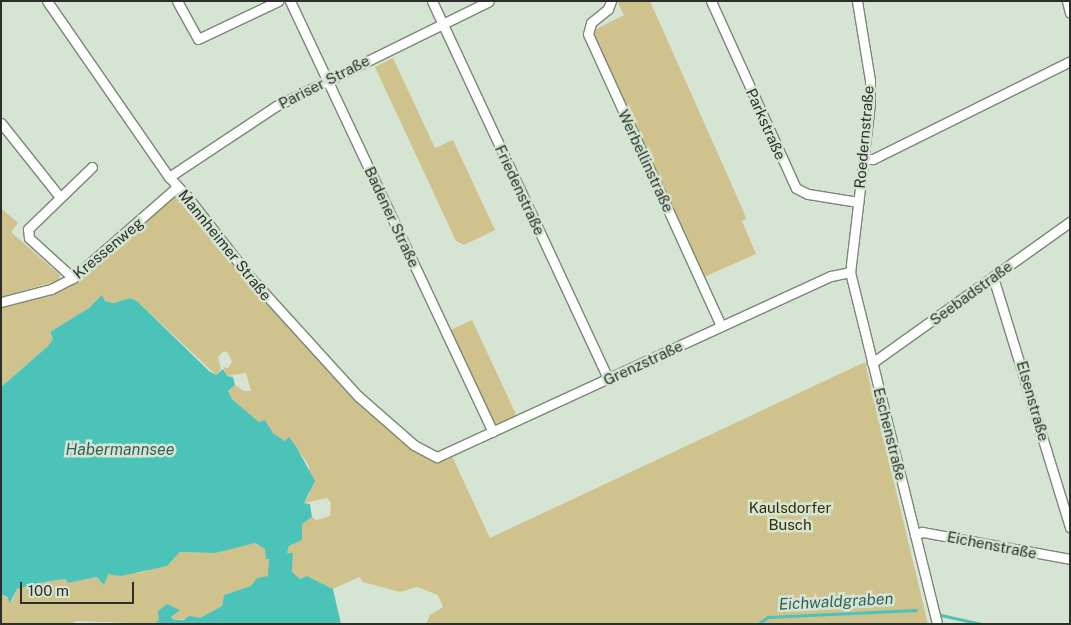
<!DOCTYPE html>
<meta charset="utf-8">
<style>
body{margin:0}
#map{position:relative;width:1071px;height:625px;overflow:hidden;background:#d6e5d3;font-family:"Public Sans",sans-serif}
div>[style]{position:absolute}
[style*='--x']{left:calc(var(--x)*1px);top:calc(var(--y)*1px);width:calc(var(--w)*1px);rotate:calc(var(--a)*1deg)}
.green>*{inset:0;background:#d0c28c;transform-origin:0 0}
.water>*{inset:0;background:#4cc3b9}
.stream>*{height:2.5px;margin:-1.25px;padding:0 1.25px;transform-origin:1.25px;border-radius:1.25px;background:#4cc3b9}
.roads{filter:drop-shadow(1px 0 #798776) drop-shadow(-1px 0 #798776) drop-shadow(0 1px #798776) drop-shadow(0 -1px #798776)}
.minor>*{height:9px;margin:-4.5px;padding:0 4.5px;transform-origin:4.5px;border-radius:4.5px;background:#fff}
span{translate:-50% -50%;white-space:nowrap;text-align:center;line-height:1.15;-webkit-text-stroke:5px #d6e5d3;paint-order:stroke}
.street-label{font-size:15px;color:#2a3029}
.park-label{font-size:15px;color:#342b05}
.water-label{font-size:16px;color:#30625d;font-style:italic}
.frame{position:absolute;inset:0;border:2px solid #2a3029;pointer-events:none}
.scale{position:absolute;left:20px;top:582px;width:114px;height:22px;box-sizing:border-box;border:2px solid #2a3029;border-top:0;padding-left:6px;font-size:15px;line-height:18px;white-space:nowrap;color:#2a3029;-webkit-text-stroke:4px #d6e5d3;paint-order:stroke}
</style>
<div id="map">
<div class="green">
<div style="clip-path:polygon(617px 1px,650px 1px,743px 210px,746px 219px,742px 221px,756px 254px,704px 277px,593px 36px,596px 29px,624px 15px)"></div>
<div style="clip-path:polygon(393px 58px,435px 148px,453px 140px,495px 230px,464px 245px,456px 241px,375px 67px)"></div>
<div style="clip-path:polygon(179px 192px,247px 281px,376px 418px,420px 455px,433px 461px,452px 456px,490px 538px,865px 362px,928px 624px,426px 624px,430px 615px,443px 607px,438px 595px,417px 587px,400px 592px,363px 582px,359px 577px,333px 589px,307px 576px,300px 579px,292px 572px,293px 553px,287px 553px,289px 546px,302px 540px,302px 524px,312px 517px,316px 520px,330px 516px,331px 503px,327px 498px,304px 503px,310px 493px,309px 466px,297px 448px,289px 438px,285px 441px,273px 433px,265px 420px,259px 422px,232px 399px,228px 391px,235px 385px,244px 391px,251px 391px,246px 373px,227px 376px,223px 367px,228px 368px,232px 362px,228px 353px,224px 351px,218px 357px,221px 369px,216px 375px,137px 301px,132px 298px,114px 303px,105px 301px,102px 296px,89px 308px,50px 332px,53px 339px,48px 346px,1px 387px,1px 305px,56px 291px,79px 279px)"></div>
<div style="clip-path:polygon(1px 208px,18px 223px,11px 232px,59px 274px,60px 280px,1px 297px)"></div>
<div style="left:472px;top:320px;width:107px;height:24px;rotate:65deg"></div>
<div style="clip-path:polygon(244px 543px,255px 543px,265px 549px,271px 567px,268px 576px,251px 586px,224px 595px,222px 606px,200px 618px,174px 620px,171px 617px,178px 613px,155px 624px,76px 621px,71px 624px,1px 624px,1px 594px,12px 602px,17px 589px,44px 582px,65px 579px,68px 583px,97px 577px,100px 580px,108px 574px,139px 573px,170px 563px,180px 552px,215px 553px)"></div>
</div>
<div class="water">
<div style="clip-path:polygon(102px 295px,105px 301px,114px 303px,131px 298px,137px 301px,209px 371px,216px 375px,223px 369px,227px 376px,233px 377px,235px 385px,228px 391px,232px 399px,259px 422px,265px 420px,273px 433px,285px 441px,289px 437px,297px 448px,315px 481px,304px 503px,310px 504px,312px 517px,302px 524px,302px 540px,289px 546px,287px 553px,293px 553px,292px 572px,300px 579px,307px 576px,333px 589px,341px 624px,155px 624px,159px 620px,158px 611px,167px 604px,180px 610px,171px 617px,174px 620px,184px 620px,189px 616px,200px 618px,222px 606px,224px 595px,251px 586px,257px 578px,268px 576px,269px 559px,266px 559px,265px 549px,255px 543px,215px 553px,180px 552px,167px 566px,121px 576px,108px 574px,104px 585px,97px 577px,68px 583px,65px 579px,44px 582px,17px 589px,10px 603px,7px 597px,1px 594px,1px 387px,48px 346px,53px 339px,50px 332px,89px 308px)"></div>
</div>
<div class="stream">
<div style="--x:941;--y:615;--w:42;--a:12.4"></div>
<div style="--x:758;--y:624;--w:12;--a:-35"></div>
<div style="--x:768;--y:617;--w:148;--a:-2.7"></div>
</div>
<div class="roads">
<div class="minor">
<div style="--x:47;--y:1;--w:214;--a:55.3"></div>
<div style="--x:169;--y:177;--w:25;--a:47"></div>
<div style="--x:186;--y:195;--w:103;--a:52.1"></div>
<div style="--x:249;--y:276;--w:162;--a:47.8"></div>
<div style="--x:358;--y:396;--w:74;--a:41.2"></div>
<div style="--x:414;--y:445;--w:26;--a:28"></div>
<div style="--x:437;--y:457;--w:434;--a:-24.7"></div>
<div style="--x:831;--y:276;--w:19;--a:-12"></div>
<div style="--x:177;--y:1;--w:43;--a:61.1"></div>
<div style="--x:198;--y:39;--w:89;--a:-25.4"></div>
<div style="--x:290;--y:1;--w:476;--a:64.8"></div>
<div style="--x:432;--y:1;--w:417;--a:65"></div>
<div style="--x:611;--y:1;--w:9;--a:111"></div>
<div style="--x:608;--y:9;--w:22;--a:141"></div>
<div style="--x:591;--y:23;--w:11;--a:105"></div>
<div style="--x:588;--y:34;--w:321;--a:65.5"></div>
<div style="--x:711;--y:1;--w:205;--a:65.6"></div>
<div style="--x:796;--y:188;--w:13;--a:27"></div>
<div style="--x:808;--y:194;--w:51;--a:9.1"></div>
<div style="--x:857;--y:1;--w:80;--a:80.7"></div>
<div style="--x:870;--y:80;--w:23;--a:90"></div>
<div style="--x:870;--y:103;--w:170;--a:96.7"></div>
<div style="--x:850;--y:272;--w:363;--a:76.1"></div>
<div style="--x:1067;--y:1;--w:12;--a:76"></div>
<div style="--x:1;--y:123;--w:93;--a:51.5"></div>
<div style="--x:865;--y:159;--w:8;--a:0"></div>
<div style="--x:873;--y:159;--w:220;--a:-26.4"></div>
<div style="--x:169;--y:177;--w:128;--a:-33.6"></div>
<div style="--x:276;--y:106;--w:237;--a:-26.2"></div>
<div style="--x:993;--y:277;--w:262;--a:72.9"></div>
<div style="--x:73;--y:278;--w:59;--a:-137.7"></div>
<div style="--x:29;--y:238;--w:9;--a:-96"></div>
<div style="--x:28;--y:229;--w:89;--a:-44.1"></div>
<div style="--x:1;--y:302;--w:52;--a:-14.6"></div>
<div style="--x:51;--y:289;--w:25;--a:-27"></div>
<div style="--x:73;--y:278;--w:138;--a:-41.2"></div>
<div style="--x:872;--y:363;--w:243;--a:-35.5"></div>
<div style="--x:915;--y:535;--w:8;--a:-23"></div>
<div style="--x:922;--y:532;--w:150;--a:10.3"></div>
</div>
</div>
<div class="street-label">
<span style="left:324px;top:82px;rotate:-27deg">Pariser Straße</span>
<span style="left:766px;top:124px;rotate:66deg">Parkstraße</span>
<span style="left:864px;top:137px;rotate:-85deg">Roedernstraße</span>
<span style="left:646px;top:161px;rotate:65deg">Werbellinstraße</span>
<span style="left:520px;top:190px;rotate:65deg">Friedenstraße</span>
<span style="left:392px;top:217px;rotate:65deg">Badener Straße</span>
<span style="left:225px;top:245px;rotate:51deg">Mannheimer Straße</span>
<span style="left:108px;top:248px;rotate:-40deg">Kressenweg</span>
<span style="left:971px;top:293px;rotate:-36deg">Seebadstraße</span>
<span style="left:643px;top:363px;rotate:-25deg">Grenzstraße</span>
<span style="left:1033px;top:401px;rotate:74deg">Elsenstraße</span>
<span style="left:890px;top:434px;rotate:76deg">Eschenstraße</span>
<span style="left:992px;top:545px;rotate:11deg">Eichenstraße</span>
</div>
<div class="park-label">
<span style="left:790px;top:516px">Kaulsdorfer<br>Busch</span>
</div>
<div class="water-label">
<span style="left:120px;top:450px">Habermannsee</span>
<span style="left:836px;top:602px;rotate:-3deg">Eichwaldgraben</span>
</div>
<div class="frame"></div>
<div class="scale">100 m</div>
</div>
